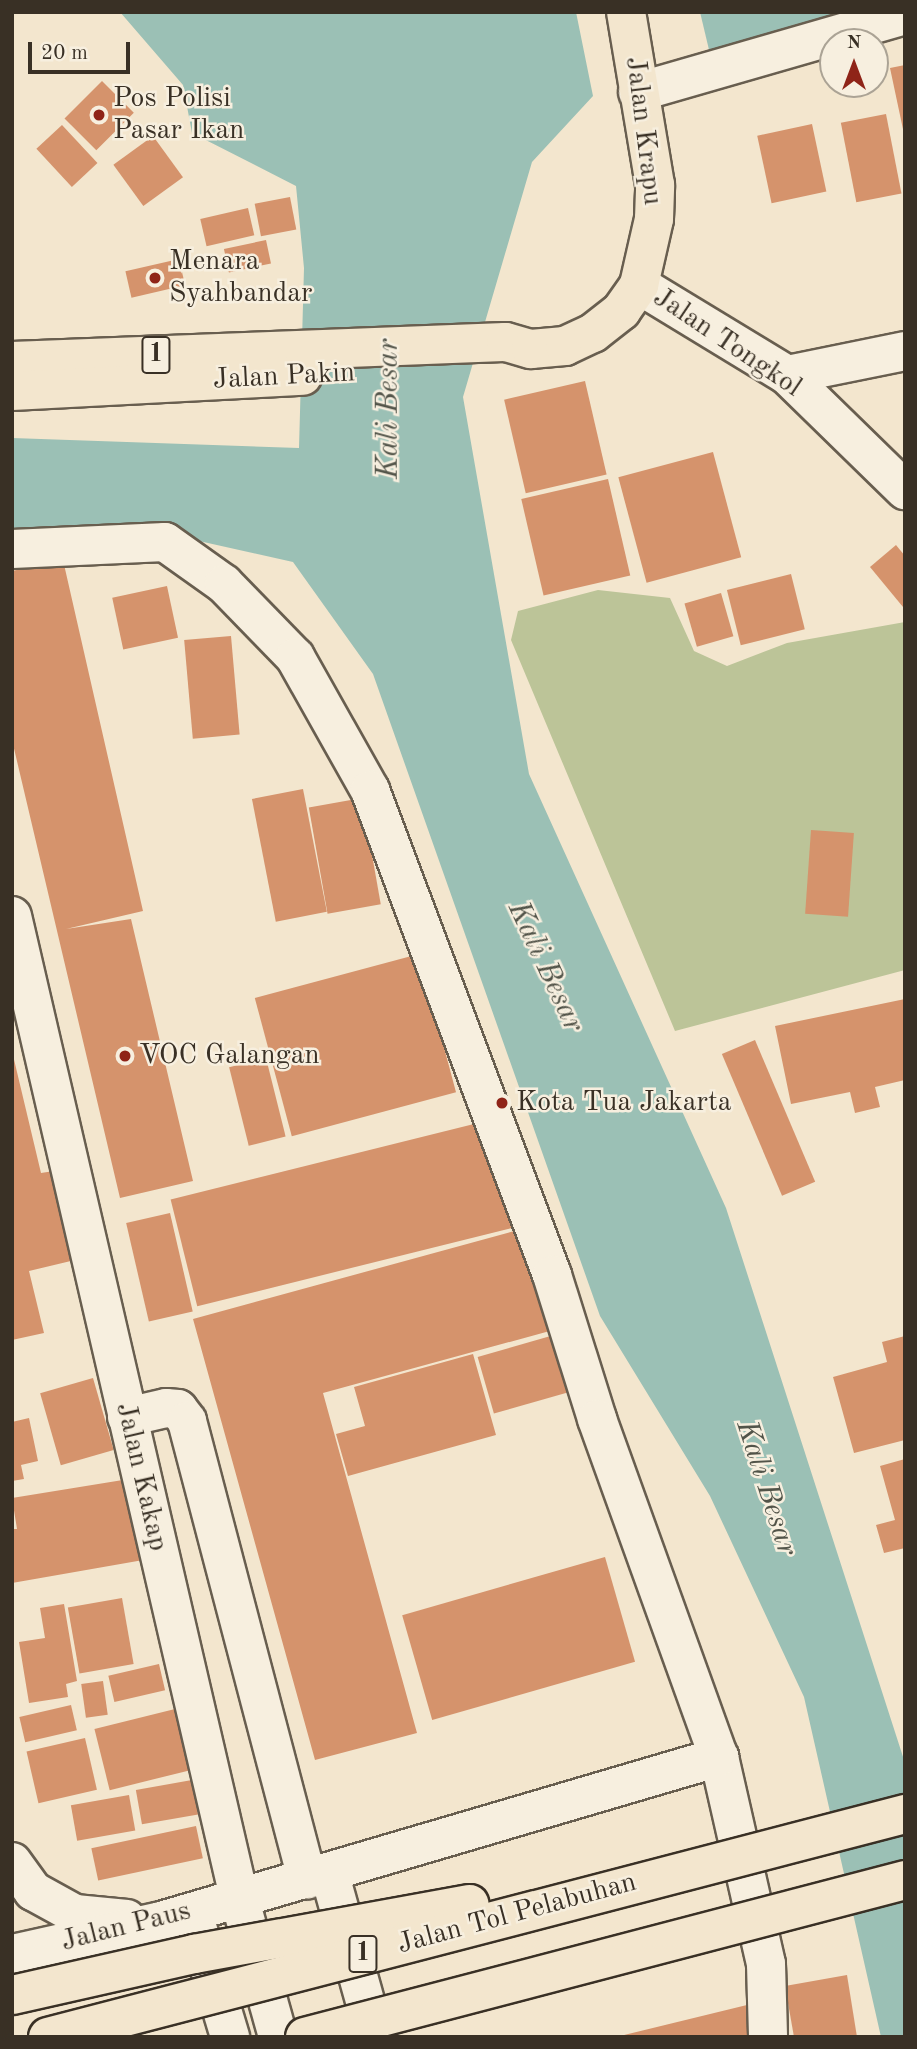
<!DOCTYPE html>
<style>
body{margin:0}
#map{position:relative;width:917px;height:2049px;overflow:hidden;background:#f3e6ce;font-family:"Old Standard TT",serif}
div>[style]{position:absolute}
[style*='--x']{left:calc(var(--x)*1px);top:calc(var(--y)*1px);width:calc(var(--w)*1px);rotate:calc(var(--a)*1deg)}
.green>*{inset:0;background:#bcc498}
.water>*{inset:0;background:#9bc0b5}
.building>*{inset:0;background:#d5936c;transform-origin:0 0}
.roads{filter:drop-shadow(2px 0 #685e4f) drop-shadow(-2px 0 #685e4f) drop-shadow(0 2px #685e4f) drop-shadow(0 -2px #685e4f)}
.minor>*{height:38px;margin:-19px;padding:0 19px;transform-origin:19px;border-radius:19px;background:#f7efdf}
.highway>*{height:38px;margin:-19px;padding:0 19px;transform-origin:19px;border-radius:19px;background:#f3e6ce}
.bridges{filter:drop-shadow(2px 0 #393025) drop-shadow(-2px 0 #393025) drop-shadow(0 2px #393025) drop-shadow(0 -2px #393025)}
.highway-bridge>*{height:38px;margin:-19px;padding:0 19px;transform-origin:19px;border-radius:19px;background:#f3e6ce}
.dots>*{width:19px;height:19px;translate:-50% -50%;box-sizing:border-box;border:4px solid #f7efdf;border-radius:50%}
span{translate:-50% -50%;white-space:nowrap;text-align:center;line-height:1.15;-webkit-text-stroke:5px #f7efdf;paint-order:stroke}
.shield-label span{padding:2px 5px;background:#f7efdf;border:2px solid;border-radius:5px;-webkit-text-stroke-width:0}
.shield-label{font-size:26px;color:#393025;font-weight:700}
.poi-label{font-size:28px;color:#393025}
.left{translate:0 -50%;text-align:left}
.street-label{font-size:28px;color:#393025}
.water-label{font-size:30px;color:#525449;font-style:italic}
.frame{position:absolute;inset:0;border:14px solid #393025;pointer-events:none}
.north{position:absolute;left:819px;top:28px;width:70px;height:70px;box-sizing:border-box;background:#f7efdf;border:2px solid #aba395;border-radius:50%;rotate:0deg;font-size:19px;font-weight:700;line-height:28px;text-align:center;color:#393025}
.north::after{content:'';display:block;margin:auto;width:24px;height:32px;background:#8f2418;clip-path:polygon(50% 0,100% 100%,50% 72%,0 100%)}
.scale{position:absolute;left:28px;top:42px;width:102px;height:32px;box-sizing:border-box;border:4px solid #393025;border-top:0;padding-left:9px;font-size:21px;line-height:24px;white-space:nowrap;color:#393025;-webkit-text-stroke:5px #f7efdf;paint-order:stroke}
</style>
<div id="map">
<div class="green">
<div style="clip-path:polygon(598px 590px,670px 598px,694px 651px,727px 666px,787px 643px,905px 622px,905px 970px,675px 1031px,511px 640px,518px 611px)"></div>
</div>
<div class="water">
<div style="clip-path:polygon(120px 12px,576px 12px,593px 96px,532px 162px,463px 397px,529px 774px,726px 1208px,905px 1763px,905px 2037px,881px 2037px,804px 1697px,710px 1496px,600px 1316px,373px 674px,293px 562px,190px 539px,12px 543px,12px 438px,299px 448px,304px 268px,296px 186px,192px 133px,183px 85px)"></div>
<div style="clip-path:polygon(700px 12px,845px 12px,710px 54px)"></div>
</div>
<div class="building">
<div style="clip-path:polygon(905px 65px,905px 133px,904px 134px,890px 68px)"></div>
<div style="left:102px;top:81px;width:45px;height:53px;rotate:45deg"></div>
<div style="left:886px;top:114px;width:81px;height:46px;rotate:79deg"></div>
<div style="left:812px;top:124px;width:69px;height:56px;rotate:78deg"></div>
<div style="left:62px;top:125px;width:52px;height:35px;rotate:47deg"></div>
<div style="left:153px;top:136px;width:51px;height:49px;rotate:54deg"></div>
<div style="left:290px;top:197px;width:33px;height:36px;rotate:79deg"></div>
<div style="left:248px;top:208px;width:28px;height:49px;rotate:77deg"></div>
<div style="left:266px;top:240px;width:24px;height:43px;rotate:78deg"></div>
<div style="left:179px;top:259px;width:27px;height:55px;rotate:77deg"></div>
<div style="left:585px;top:381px;width:96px;height:83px;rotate:77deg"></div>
<div style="left:713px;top:452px;width:109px;height:98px;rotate:75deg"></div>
<div style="left:608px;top:479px;width:99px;height:89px;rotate:77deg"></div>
<div style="clip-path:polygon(896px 545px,905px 556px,903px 607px,870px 567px)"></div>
<div style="clip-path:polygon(63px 560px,143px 911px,66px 929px,131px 919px,193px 1181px,120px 1198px,12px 740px,12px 571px)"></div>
<div style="left:791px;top:574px;width:57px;height:66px;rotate:76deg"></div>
<div style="left:167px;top:586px;width:53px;height:56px;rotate:78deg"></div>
<div style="left:721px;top:593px;width:45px;height:38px;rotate:74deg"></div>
<div style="left:231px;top:636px;width:99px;height:47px;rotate:85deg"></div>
<div style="left:303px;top:789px;width:125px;height:52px;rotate:79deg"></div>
<div style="left:362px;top:798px;width:108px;height:54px;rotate:80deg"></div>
<div style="left:811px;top:830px;width:43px;height:84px;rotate:4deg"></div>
<div style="left:419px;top:954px;width:143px;height:170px;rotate:75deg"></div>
<div style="clip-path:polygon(905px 999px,905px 1080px,875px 1087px,880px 1107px,855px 1113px,850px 1092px,791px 1104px,775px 1026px)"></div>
<div style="left:755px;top:1040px;width:154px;height:36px;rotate:67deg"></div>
<div style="clip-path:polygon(12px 1051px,41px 1173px,54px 1171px,75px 1260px,29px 1271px,44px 1333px,12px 1340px)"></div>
<div style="left:266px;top:1058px;width:81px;height:38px;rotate:76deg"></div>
<div style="left:486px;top:1121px;width:110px;height:325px;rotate:76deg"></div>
<div style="left:170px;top:1213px;width:101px;height:45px;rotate:77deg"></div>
<div style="clip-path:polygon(529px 1227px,557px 1329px,323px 1393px,417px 1733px,315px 1760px,193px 1319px)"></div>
<div style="left:568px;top:1331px;width:59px;height:94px;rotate:74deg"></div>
<div style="clip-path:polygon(905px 1336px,905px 1440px,854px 1453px,833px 1377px,887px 1362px,882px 1342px)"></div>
<div style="clip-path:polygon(473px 1354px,496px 1435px,348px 1476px,336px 1434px,365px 1426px,354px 1387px)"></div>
<div style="left:93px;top:1378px;width:75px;height:55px;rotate:74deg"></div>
<div style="clip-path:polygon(29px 1418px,38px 1461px,21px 1465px,24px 1479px,12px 1481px,12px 1422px)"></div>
<div style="clip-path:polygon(905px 1459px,905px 1548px,884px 1553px,876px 1525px,895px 1520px,880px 1466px)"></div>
<div style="clip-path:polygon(129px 1479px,149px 1559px,12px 1583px,12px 1529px,17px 1529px,12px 1498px)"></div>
<div style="left:605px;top:1557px;width:109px;height:211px;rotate:74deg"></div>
<div style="left:122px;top:1598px;width:67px;height:55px;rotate:80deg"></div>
<div style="clip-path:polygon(64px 1604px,77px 1681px,66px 1684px,68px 1697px,29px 1703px,19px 1642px,45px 1638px,40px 1608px)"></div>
<div style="left:159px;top:1664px;width:27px;height:52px;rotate:77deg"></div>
<div style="left:103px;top:1681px;width:34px;height:22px;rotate:82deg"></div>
<div style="left:71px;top:1705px;width:26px;height:53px;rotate:77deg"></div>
<div style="left:175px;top:1709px;width:63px;height:83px;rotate:76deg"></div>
<div style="left:85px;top:1738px;width:53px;height:60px;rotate:77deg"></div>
<div style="left:192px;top:1780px;width:35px;height:57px;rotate:80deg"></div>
<div style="left:129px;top:1795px;width:36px;height:59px;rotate:80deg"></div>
<div style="left:196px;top:1826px;width:33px;height:107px;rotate:78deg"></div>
<div style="clip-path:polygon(847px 1975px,857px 2037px,794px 2037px,785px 1986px)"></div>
<div style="clip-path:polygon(751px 2004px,751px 2037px,620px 2037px,620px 2036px)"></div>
</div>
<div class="roads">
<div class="minor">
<div style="--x:638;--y:92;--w:278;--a:-16.1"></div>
<div style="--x:639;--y:285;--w:173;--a:31.3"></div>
<div style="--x:787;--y:375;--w:165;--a:44.3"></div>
<div style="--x:787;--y:375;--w:120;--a:-11.5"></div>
<div style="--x:12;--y:549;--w:153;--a:-2.6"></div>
<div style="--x:165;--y:542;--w:72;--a:35.4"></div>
<div style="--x:224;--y:584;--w:102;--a:45.8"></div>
<div style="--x:295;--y:657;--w:153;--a:60.6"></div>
<div style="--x:370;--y:790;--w:518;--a:69.43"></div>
<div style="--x:552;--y:1275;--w:151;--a:72.6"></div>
<div style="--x:597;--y:1419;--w:359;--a:70.2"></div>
<div style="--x:719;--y:1757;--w:212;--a:77.2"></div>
<div style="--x:766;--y:1964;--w:73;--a:88.4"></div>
<div style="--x:12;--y:916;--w:1007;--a:76.97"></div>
<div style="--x:239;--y:1897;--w:145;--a:74.4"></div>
<div style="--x:127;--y:1417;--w:40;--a:-13"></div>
<div style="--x:166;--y:1408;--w:12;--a:5"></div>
<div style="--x:178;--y:1409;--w:15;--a:53"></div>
<div style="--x:187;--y:1421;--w:474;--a:75.3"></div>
<div style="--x:12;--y:1862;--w:36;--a:54"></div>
<div style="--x:33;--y:1891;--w:48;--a:28.7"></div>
<div style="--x:75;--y:1914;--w:52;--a:5.5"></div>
<div style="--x:329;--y:1872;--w:171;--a:74.4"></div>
<div style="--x:195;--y:1920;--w:122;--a:73.3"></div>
<div style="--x:12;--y:1954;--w:153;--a:-12.5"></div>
<div style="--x:161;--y:1921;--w:582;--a:-16.38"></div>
</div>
<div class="highway">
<div style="--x:12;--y:361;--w:494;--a:-2.2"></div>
<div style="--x:506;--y:342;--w:26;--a:16"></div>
<div style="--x:531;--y:349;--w:34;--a:-5"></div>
<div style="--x:565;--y:346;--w:31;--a:-25"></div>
<div style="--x:593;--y:333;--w:36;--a:-38"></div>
<div style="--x:621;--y:311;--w:32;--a:-55"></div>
<div style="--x:639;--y:285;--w:68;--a:-77.2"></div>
<div style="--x:654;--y:219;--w:34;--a:-88"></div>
<div style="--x:655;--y:185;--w:175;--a:-99.5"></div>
<div style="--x:12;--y:391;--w:291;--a:-3"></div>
</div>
</div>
<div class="bridges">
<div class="highway-bridge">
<div style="--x:12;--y:1995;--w:187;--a:-12.7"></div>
<div style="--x:194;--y:1954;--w:280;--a:-10.3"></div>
<div style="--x:48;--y:2037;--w:886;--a:-14.59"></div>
<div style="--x:305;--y:2037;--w:620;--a:-14.66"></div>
</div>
</div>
<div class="dots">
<div style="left:99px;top:115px;background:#8f2418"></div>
<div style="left:155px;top:278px;background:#8f2418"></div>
<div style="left:125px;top:1056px;background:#8f2418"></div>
<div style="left:502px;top:1103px;background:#8f2418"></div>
</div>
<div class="shield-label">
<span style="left:156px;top:355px">1</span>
<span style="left:363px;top:1954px">1</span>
</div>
<div class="poi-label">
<span class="left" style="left:113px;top:115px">Pos Polisi<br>Pasar Ikan</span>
<span class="left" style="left:169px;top:278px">Menara<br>Syahbandar</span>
<span class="left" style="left:139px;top:1056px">VOC Galangan</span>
<span class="left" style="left:516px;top:1103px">Kota Tua Jakarta</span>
</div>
<div class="street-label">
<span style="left:643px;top:131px;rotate:83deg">Jalan Krapu</span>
<span style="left:727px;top:343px;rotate:34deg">Jalan Tongkol</span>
<span style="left:284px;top:377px;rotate:-3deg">Jalan Pakin</span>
<span style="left:141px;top:1477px;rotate:77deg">Jalan Kakap</span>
<span style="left:517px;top:1914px;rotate:-15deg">Jalan Tol Pelabuhan</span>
<span style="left:126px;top:1927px;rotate:-14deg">Jalan Paus</span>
</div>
<div class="water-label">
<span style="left:389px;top:409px;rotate:-90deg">Kali Besar</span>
<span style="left:545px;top:967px;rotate:65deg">Kali Besar</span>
<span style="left:766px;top:1488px;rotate:72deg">Kali Besar</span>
</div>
<div class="frame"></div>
<div class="north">N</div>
<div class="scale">20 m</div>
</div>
